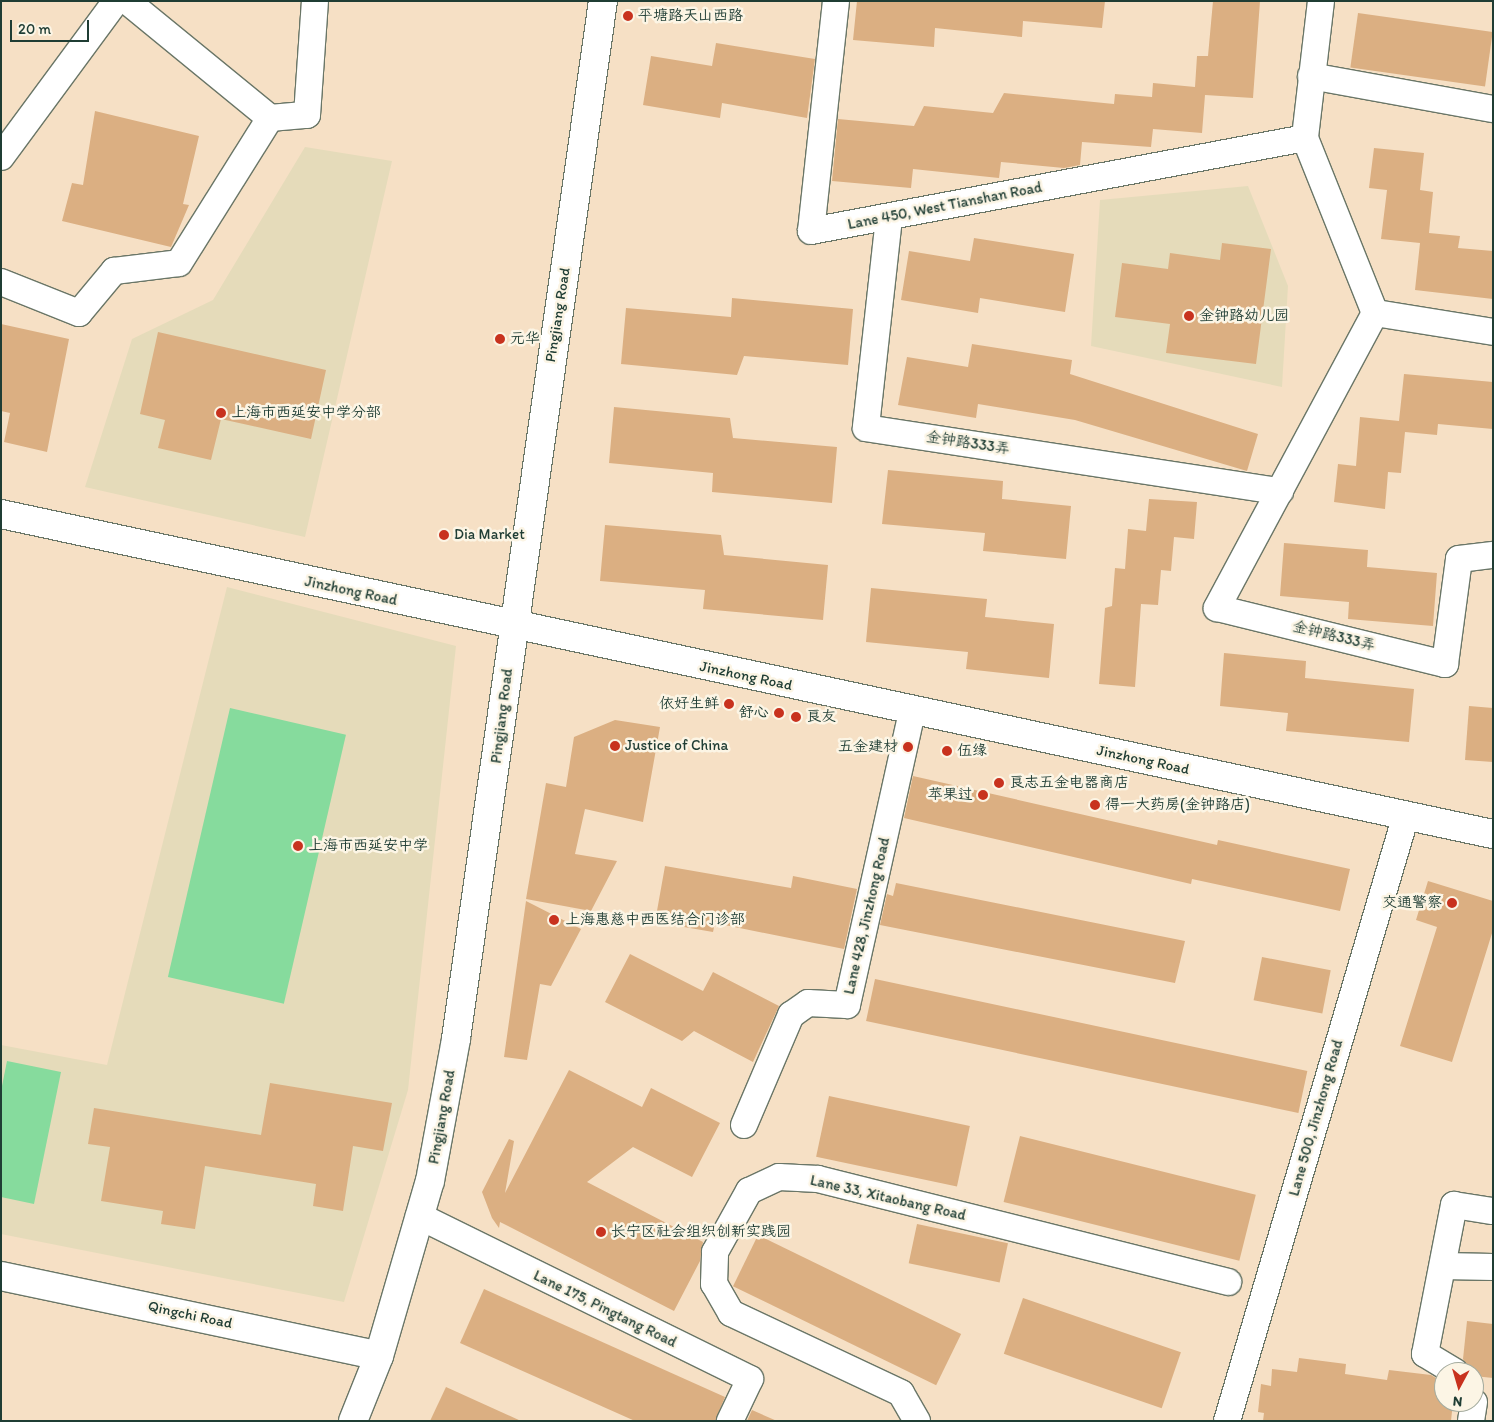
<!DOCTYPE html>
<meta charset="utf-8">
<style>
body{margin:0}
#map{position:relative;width:1494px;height:1422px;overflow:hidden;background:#f6e0c5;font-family:Itim,"LXGW WenKai TC",sans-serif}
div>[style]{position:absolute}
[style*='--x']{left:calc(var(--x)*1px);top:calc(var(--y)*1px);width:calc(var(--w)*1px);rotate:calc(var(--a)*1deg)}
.built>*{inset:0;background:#e5dbba}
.green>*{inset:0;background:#86db9d;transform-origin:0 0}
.building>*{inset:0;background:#dbaf82;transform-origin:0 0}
.roads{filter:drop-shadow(1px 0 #6a7667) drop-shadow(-1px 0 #6a7667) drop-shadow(0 1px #6a7667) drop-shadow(0 -1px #6a7667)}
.street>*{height:26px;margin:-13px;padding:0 13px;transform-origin:13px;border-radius:13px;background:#fff}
.secondary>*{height:28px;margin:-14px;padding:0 14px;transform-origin:14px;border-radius:14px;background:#fff}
.dots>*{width:14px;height:14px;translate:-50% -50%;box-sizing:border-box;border:2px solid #fcf5e5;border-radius:50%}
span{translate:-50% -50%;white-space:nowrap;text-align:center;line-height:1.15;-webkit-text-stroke:5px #fcf5e5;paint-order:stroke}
.poi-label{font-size:15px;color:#1f3d34}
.left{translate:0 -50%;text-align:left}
.right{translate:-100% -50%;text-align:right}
.street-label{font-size:15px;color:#1f3d34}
.frame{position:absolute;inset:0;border:2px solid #1f3d34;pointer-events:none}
.north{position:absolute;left:1434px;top:1362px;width:50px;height:50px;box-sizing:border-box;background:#fcf5e5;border:1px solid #a4ab9e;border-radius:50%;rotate:186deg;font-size:14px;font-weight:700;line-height:20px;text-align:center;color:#1f3d34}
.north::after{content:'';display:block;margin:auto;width:18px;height:22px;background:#c8321e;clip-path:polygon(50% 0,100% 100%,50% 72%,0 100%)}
.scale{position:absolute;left:10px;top:20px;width:79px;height:22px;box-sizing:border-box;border:2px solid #1f3d34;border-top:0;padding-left:6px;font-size:15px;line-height:18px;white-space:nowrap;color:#1f3d34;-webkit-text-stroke:4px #fcf5e5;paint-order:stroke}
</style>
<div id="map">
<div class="built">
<div style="clip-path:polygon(305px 147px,392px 161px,305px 537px,85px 487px,132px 339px,213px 300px)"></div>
<div style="clip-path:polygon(1248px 186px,1288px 286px,1282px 387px,1091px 346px,1100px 200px)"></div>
<div style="clip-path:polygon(227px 587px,456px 646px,408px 1090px,344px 1302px,1px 1234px,1px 1045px,107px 1065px)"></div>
</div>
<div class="green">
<div style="left:230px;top:708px;width:119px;height:276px;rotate:13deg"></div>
<div style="clip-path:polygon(7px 1061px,61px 1072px,34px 1204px,1px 1197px,1px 1091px)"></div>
</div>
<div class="building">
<div style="clip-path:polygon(857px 1px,1105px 1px,1102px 28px,1023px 21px,1022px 37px,935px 28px,934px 47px,853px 40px)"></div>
<div style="clip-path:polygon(1213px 1px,1260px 1px,1253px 98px,1205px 95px,1202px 133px,1153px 129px,1151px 147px,1082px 142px,1080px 165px,1064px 168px,1001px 162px,999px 178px,913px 169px,911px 188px,832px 181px,838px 119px,914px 126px,924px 106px,993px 113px,1004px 93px,1114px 104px,1115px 94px,1152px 97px,1153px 83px,1195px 87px,1197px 56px,1208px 56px)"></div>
<div style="left:1358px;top:13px;width:136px;height:55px;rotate:8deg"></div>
<div style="clip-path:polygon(716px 43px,815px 59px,807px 118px,722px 103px,720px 118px,643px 105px,651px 56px,712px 66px)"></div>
<div style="clip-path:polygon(95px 111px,199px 136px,183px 204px,189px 205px,171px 247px,62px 221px,72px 183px,83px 185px)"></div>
<div style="clip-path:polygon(1374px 148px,1424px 153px,1420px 190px,1433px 192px,1429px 233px,1460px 236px,1458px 248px,1493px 251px,1493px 299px,1415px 290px,1420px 243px,1381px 239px,1387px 190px,1369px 188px)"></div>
<div style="clip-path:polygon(974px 238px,1074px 254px,1065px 312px,980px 298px,978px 313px,901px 300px,909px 251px,970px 261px)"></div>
<div style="clip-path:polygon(1222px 243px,1271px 249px,1256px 364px,1166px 353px,1170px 324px,1115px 317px,1122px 263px,1168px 269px,1170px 253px,1220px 260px)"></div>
<div style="clip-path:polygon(732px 298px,853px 309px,848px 365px,744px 356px,737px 375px,621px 364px,626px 308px,731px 317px)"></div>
<div style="clip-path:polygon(1px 324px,69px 339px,47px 452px,4px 442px,10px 413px,1px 411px)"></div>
<div style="clip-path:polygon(158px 332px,326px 370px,311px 439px,221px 419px,211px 460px,158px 448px,165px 420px,140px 414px)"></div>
<div style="clip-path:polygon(972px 344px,1072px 360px,1070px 374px,1258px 434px,1247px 471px,1075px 420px,978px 404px,976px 418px,898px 405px,907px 357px,968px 367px)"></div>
<div style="clip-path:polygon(1404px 374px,1493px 382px,1493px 429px,1438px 424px,1437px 435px,1405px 432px,1401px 473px,1388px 472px,1385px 509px,1334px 502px,1338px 464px,1356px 466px,1360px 417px,1399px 421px)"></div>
<div style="clip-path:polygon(614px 407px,730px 418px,733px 438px,837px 447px,832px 503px,712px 492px,713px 473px,609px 463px)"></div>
<div style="clip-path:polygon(888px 470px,1003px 481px,1002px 499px,1071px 506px,1066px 559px,983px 551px,985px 533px,882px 524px)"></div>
<div style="clip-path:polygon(1149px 499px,1197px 502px,1194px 539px,1174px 537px,1171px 571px,1161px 570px,1158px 605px,1141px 604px,1135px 687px,1099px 684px,1105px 608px,1112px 606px,1115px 568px,1125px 569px,1128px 529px,1146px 531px)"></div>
<div style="clip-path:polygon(605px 525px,721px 535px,724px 555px,828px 565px,823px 620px,703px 609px,705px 590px,600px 581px)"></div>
<div style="clip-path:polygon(1284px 543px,1368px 550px,1367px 567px,1437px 573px,1433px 626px,1348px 619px,1349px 602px,1280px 596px)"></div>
<div style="clip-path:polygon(871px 588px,987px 599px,985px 617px,1054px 624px,1049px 678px,966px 669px,968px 652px,866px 642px)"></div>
<div style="clip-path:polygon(1224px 653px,1306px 661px,1305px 678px,1414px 689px,1409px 742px,1286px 731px,1288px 713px,1220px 706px)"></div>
<div style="clip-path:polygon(1469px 706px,1493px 708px,1493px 762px,1465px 760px)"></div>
<div style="clip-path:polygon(615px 720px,660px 727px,643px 822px,585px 809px,575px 854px,617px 861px,591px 911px,526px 899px,546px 783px,566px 787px,574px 737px)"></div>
<div style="clip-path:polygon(913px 776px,1217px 845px,1218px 840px,1350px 869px,1340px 911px,1192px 879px,1191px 884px,904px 818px)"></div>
<div style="clip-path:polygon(665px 866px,791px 888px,793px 876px,857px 889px,844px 949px,715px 923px,713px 932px,655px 922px)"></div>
<div style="clip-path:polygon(1428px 881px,1493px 901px,1493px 930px,1452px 1062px,1400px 1046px,1437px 927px,1416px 920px)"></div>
<div style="clip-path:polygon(896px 883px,1185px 941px,1175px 983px,880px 925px,887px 894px,893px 896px)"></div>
<div style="clip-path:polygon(526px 901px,581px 929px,551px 986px,540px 984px,527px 1060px,504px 1057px)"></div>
<div style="clip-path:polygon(630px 954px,703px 991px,713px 972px,779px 1006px,753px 1062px,694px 1031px,682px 1041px,605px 1002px)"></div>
<div style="left:1262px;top:957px;width:70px;height:44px;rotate:11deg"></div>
<div style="left:875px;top:979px;width:442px;height:43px;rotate:12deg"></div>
<div style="clip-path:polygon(569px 1070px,642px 1107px,651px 1088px,720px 1123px,692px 1177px,633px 1147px,587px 1182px,703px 1242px,700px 1261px,674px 1311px,500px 1222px,499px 1228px,492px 1218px,482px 1192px,509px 1139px,514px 1141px,505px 1193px)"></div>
<div style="clip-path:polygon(270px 1083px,392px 1103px,383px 1151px,353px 1146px,343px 1211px,313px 1206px,316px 1184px,205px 1166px,195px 1229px,161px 1224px,163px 1211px,101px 1201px,110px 1147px,88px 1144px,94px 1108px,261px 1135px)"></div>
<div style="left:829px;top:1096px;width:144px;height:62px;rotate:12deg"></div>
<div style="left:1020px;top:1136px;width:243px;height:68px;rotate:14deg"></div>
<div style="left:917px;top:1224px;width:93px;height:40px;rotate:12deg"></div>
<div style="left:758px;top:1235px;width:226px;height:57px;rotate:26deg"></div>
<div style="clip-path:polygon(484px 1289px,725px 1397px,715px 1421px,635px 1421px,460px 1343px)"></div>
<div style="left:1023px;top:1298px;width:167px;height:59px;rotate:19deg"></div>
<div style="clip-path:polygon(1467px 1321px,1493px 1324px,1493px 1378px,1474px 1376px,1463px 1359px)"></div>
<div style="clip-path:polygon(1299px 1358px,1346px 1364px,1345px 1374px,1387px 1380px,1389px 1370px,1431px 1375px,1444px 1383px,1444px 1402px,1453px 1402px,1451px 1421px,1263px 1421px,1264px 1413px,1258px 1412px,1261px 1384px,1271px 1386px,1272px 1369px,1297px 1372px)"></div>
<div style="clip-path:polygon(446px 1387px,521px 1421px,430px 1421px)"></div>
<div style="clip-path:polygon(752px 1410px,777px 1421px,747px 1421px)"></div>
</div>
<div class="roads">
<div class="street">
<div style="--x:127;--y:1;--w:185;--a:39.3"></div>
<div style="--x:270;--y:118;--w:37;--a:-5"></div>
<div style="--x:307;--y:115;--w:114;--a:-86"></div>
<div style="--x:836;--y:1;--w:231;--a:96.2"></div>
<div style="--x:811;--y:231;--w:503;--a:-10.66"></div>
<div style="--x:1321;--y:1;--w:138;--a:96.7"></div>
<div style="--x:1305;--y:138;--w:188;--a:68.2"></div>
<div style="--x:1375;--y:313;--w:120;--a:9.1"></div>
<div style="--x:1311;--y:76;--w:185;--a:10.3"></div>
<div style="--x:1;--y:157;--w:194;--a:-53.6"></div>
<div style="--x:889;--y:218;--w:211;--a:96.3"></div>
<div style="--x:866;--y:428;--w:419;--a:8.7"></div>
<div style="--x:1;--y:282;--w:84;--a:21.7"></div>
<div style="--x:79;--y:313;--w:55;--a:-50.2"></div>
<div style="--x:114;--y:271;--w:65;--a:-7"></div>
<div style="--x:179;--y:263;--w:171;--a:-57.9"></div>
<div style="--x:1375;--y:313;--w:335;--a:118.2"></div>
<div style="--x:1217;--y:608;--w:235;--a:13.8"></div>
<div style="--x:1445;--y:664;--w:106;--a:-82.4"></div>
<div style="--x:1459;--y:559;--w:34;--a:-7"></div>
<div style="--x:744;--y:1125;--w:120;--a:-66.9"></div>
<div style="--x:791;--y:1015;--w:21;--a:-35"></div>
<div style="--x:808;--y:1003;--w:39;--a:3"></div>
<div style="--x:847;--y:1005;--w:301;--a:-77.5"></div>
<div style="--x:419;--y:1216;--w:369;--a:26.2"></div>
<div style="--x:750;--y:1379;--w:47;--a:115.5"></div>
<div style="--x:1443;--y:1266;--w:50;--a:1.1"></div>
<div style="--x:1455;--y:1372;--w:35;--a:-149"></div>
<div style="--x:1425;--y:1354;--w:152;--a:-79"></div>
<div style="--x:1454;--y:1205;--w:39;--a:9"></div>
<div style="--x:917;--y:1421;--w:32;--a:-120"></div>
<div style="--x:901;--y:1393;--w:188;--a:-154.8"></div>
<div style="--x:731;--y:1313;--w:34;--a:-120"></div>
<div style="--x:714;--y:1284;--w:32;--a:-88"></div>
<div style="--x:715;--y:1252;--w:70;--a:-60.9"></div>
<div style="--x:749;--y:1191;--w:33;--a:-25"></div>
<div style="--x:779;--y:1177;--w:39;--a:3"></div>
<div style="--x:818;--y:1179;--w:423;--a:14.1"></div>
<div style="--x:1227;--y:1421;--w:632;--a:-73.54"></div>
<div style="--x:1471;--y:1421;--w:19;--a:-81"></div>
</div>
<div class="secondary">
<div style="--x:1;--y:514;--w:1526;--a:12.11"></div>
<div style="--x:1;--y:1276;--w:386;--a:11.9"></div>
<div style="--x:353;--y:1421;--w:70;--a:-68.2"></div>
<div style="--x:379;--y:1356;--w:182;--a:-73.8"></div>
<div style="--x:430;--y:1181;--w:144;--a:-79.6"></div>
<div style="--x:456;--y:1039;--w:1048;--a:-81.94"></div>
</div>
</div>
<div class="dots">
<div style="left:628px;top:16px;background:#c8321e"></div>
<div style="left:1189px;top:316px;background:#c8321e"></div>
<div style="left:500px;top:339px;background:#c8321e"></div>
<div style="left:221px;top:413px;background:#c8321e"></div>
<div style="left:444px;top:535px;background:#c8321e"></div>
<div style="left:729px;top:704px;background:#c8321e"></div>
<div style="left:779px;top:713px;background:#c8321e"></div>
<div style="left:796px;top:717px;background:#c8321e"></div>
<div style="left:615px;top:746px;background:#c8321e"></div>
<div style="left:908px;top:747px;background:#c8321e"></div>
<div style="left:947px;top:751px;background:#c8321e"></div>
<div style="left:999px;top:783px;background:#c8321e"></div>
<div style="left:983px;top:795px;background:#c8321e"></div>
<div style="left:1095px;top:805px;background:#c8321e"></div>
<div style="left:298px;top:846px;background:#c8321e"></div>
<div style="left:1452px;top:903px;background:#c8321e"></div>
<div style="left:554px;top:920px;background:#c8321e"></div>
<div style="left:601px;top:1232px;background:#c8321e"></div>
</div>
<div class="poi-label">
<span class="left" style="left:638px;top:16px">平塘路天山西路</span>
<span class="left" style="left:1199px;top:316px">金钟路幼儿园</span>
<span class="left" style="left:510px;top:339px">元华</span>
<span class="left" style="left:231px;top:413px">上海市西延安中学分部</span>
<span class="left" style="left:454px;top:535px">Dia Market</span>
<span class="right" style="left:719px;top:704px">依好生鲜</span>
<span class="right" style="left:769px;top:713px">舒心</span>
<span class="left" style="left:806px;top:717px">良友</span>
<span class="left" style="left:625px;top:746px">Justice of China</span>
<span class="right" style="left:898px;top:747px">五金建材</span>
<span class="left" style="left:957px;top:751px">伍缘</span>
<span class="left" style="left:1009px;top:783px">良志五金电器商店</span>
<span class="right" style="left:973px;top:795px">苹果过</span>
<span class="left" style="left:1105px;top:805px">得一大药房(金钟路店)</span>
<span class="left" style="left:308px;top:846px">上海市西延安中学</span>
<span class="right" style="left:1442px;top:903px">交通警察</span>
<span class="left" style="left:565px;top:920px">上海惠慈中西医结合门诊部</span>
<span class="left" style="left:611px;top:1232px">长宁区社会组织创新实践园</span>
</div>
<div class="street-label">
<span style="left:945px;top:206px;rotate:-11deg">Lane 450, West Tianshan Road</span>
<span style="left:558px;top:315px;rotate:-81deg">Pingjiang Road</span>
<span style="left:968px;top:443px;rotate:9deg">金钟路333弄</span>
<span style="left:351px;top:591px;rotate:12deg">Jinzhong Road</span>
<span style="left:1334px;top:636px;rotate:14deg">金钟路333弄</span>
<span style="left:746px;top:676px;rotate:12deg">Jinzhong Road</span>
<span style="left:502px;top:716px;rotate:-83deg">Pingjiang Road</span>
<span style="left:1143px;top:760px;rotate:12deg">Jinzhong Road</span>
<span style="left:867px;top:916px;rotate:-77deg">Lane 428, Jinzhong Road</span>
<span style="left:442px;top:1117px;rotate:-80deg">Pingjiang Road</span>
<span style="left:1316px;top:1118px;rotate:-74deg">Lane 500, Jinzhong Road</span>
<span style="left:888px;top:1198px;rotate:13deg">Lane 33, Xitaobang Road</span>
<span style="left:605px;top:1309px;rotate:26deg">Lane 175, Pingtang Road</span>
<span style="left:190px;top:1315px;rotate:12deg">Qingchi Road</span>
</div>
<div class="frame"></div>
<div class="north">N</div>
<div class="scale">20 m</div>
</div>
